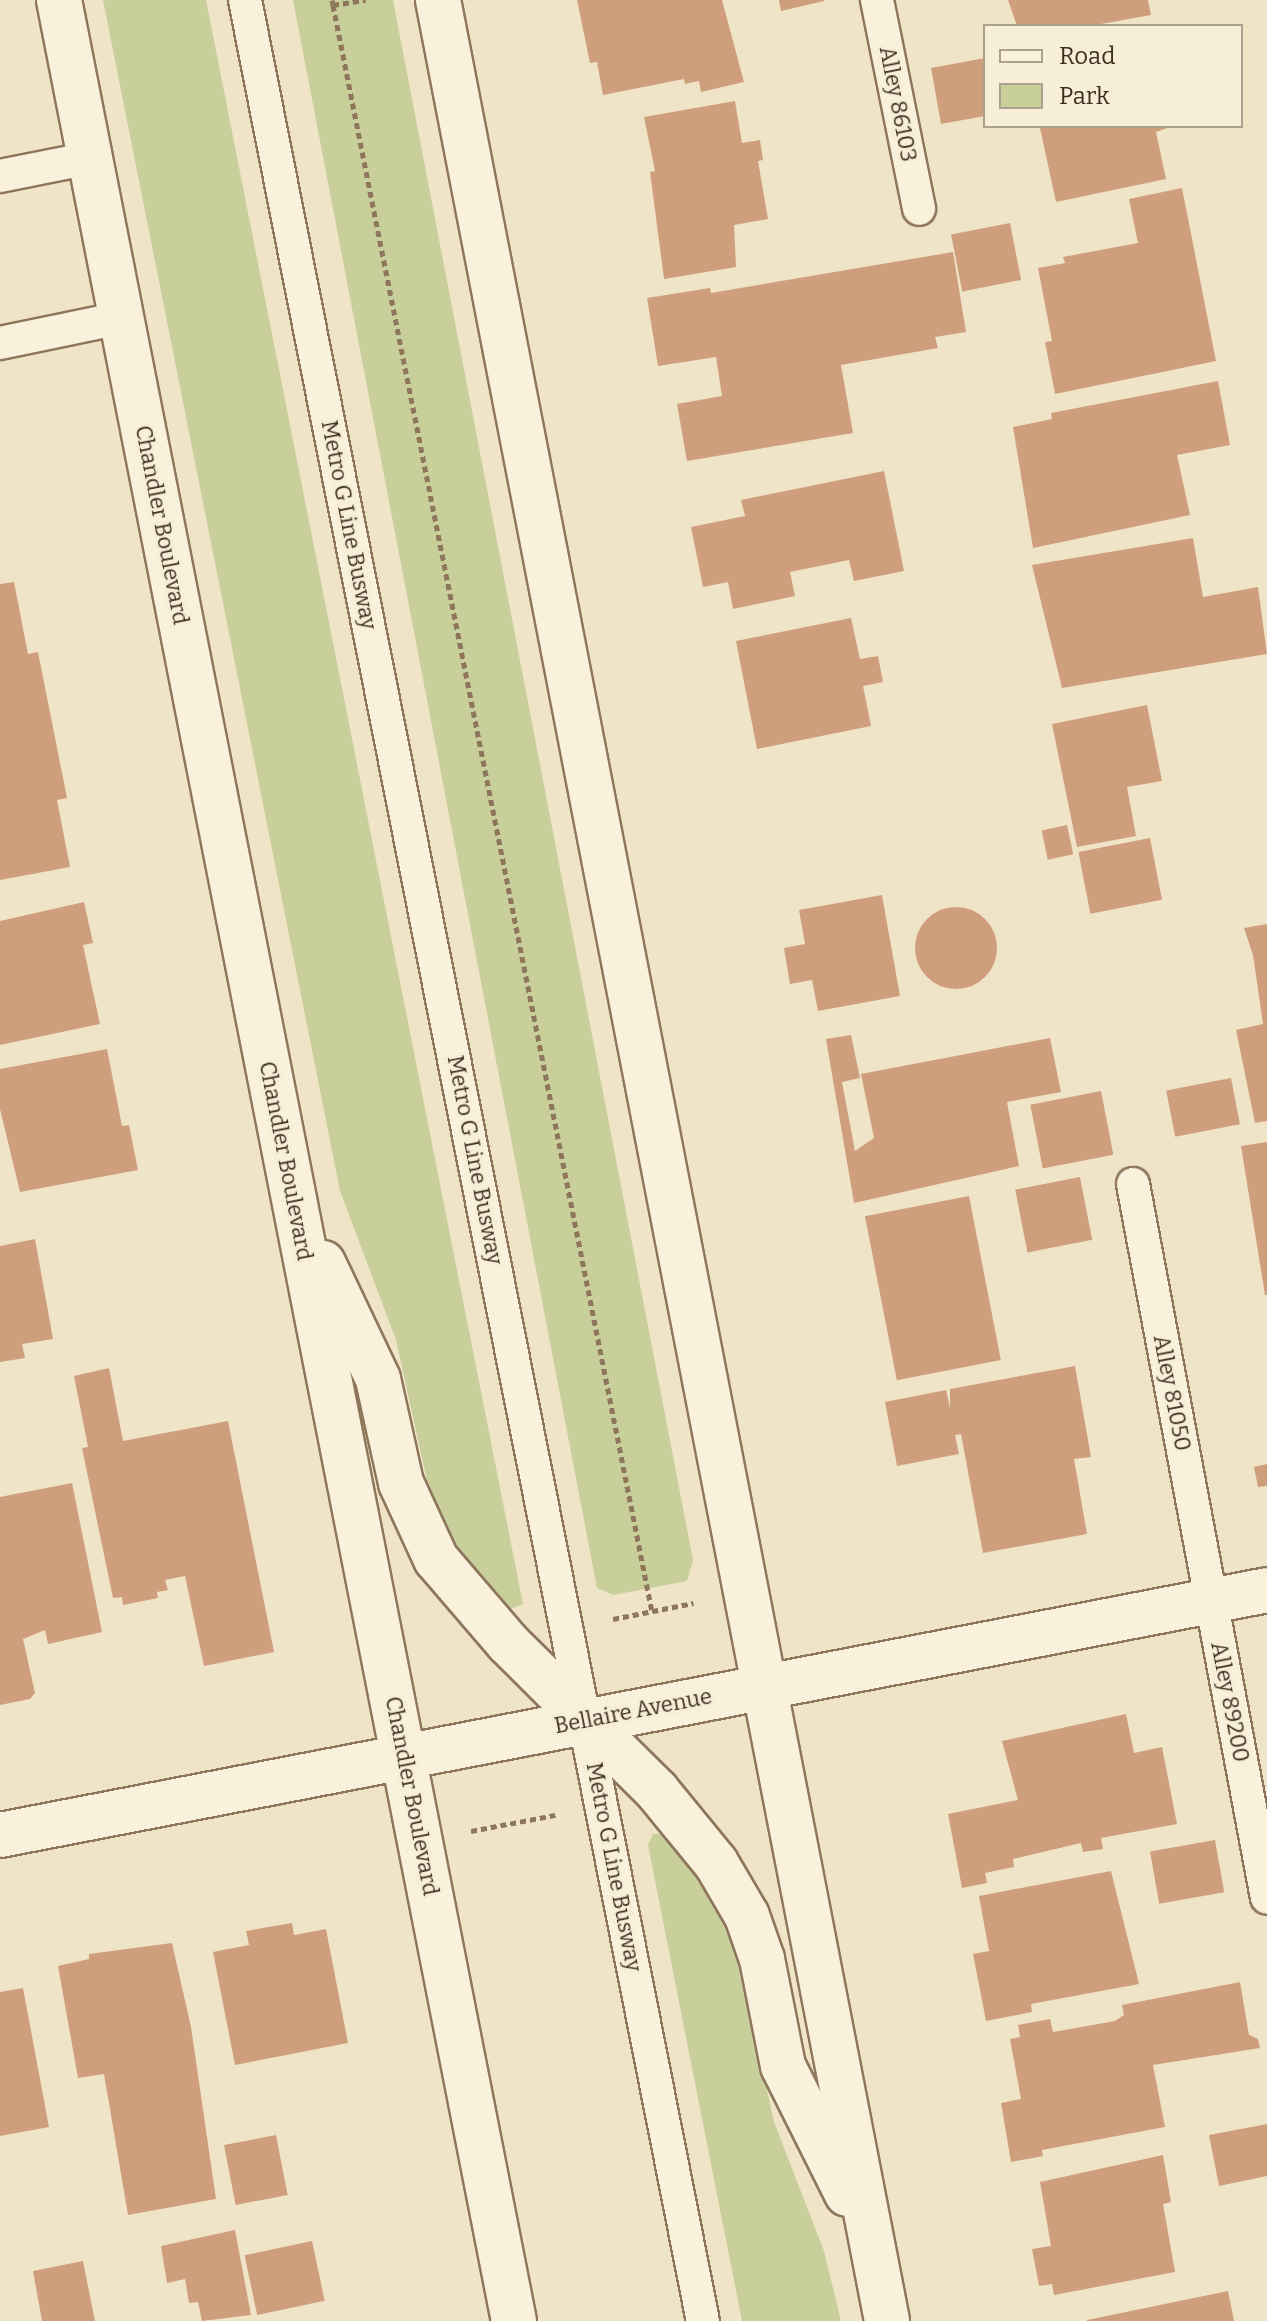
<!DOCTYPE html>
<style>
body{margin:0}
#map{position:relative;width:1267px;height:2321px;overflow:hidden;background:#f0e4c8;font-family:Bitter,serif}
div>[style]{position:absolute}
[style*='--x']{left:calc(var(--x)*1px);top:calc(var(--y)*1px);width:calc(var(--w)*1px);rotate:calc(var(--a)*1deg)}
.green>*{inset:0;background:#c9cf9b}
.building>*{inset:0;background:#cf9f7d;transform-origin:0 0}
.round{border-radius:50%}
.path>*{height:5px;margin-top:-2.5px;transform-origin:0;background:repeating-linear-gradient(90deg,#8d765c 0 6px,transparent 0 10px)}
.roads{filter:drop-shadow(2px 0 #8d765c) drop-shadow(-2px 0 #8d765c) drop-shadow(0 2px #8d765c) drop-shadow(0 -2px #8d765c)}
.lane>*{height:32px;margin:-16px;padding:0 16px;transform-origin:16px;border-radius:16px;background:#faf1dc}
.secondary>*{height:44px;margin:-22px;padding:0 22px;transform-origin:22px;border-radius:22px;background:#faf1dc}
span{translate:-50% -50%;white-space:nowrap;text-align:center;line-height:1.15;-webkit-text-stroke:6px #f7eed8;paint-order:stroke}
.street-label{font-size:22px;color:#3d2e20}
.legend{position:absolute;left:983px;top:24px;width:260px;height:104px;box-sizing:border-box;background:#f7eed8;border:2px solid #ada18e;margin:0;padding:10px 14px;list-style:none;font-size:24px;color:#3d2e20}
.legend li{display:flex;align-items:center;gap:16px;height:40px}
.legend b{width:40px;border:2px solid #ada18e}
</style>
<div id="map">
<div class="green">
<div style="clip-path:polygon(103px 0,206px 0,523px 1604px,508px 1610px,460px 1556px,429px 1490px,396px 1340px,340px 1191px)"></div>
<div style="clip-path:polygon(293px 0,393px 0,693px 1560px,687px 1581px,613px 1595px,597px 1588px)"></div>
<div style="clip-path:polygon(667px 1833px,713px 1897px,735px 1948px,774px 2122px,824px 2251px,841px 2321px,742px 2321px,648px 1845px,653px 1834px)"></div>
</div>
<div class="building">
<div style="clip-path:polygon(577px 0,722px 0,744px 82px,701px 92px,699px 81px,685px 84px,684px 79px,603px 95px,597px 62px,590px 63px)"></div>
<div style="clip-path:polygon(779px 0,824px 0,824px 1px,781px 11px)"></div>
<div style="clip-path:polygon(1008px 0,1148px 0,1151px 15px,1090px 26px,1017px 26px)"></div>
<div style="clip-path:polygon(985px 58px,985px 116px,941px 124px,931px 68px)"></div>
<div style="clip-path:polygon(735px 101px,742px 143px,760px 140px,763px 160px,758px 161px,768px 219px,734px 225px,736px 267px,664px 279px,650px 172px,655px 171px,644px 117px)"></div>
<div style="clip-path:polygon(1173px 126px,1156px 132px,1166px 179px,1056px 202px,1040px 128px)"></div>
<div style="clip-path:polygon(1182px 188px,1216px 361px,1055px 394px,1045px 342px,1052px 341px,1038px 268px,1065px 263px,1063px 257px,1138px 243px,1129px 199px)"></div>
<div style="left:1010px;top:223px;width:58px;height:60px;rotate:79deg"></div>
<div style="clip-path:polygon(953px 252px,966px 332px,935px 337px,938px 348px,841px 365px,853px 433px,687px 461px,677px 404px,722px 396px,716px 357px,658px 366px,647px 298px,710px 288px,711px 293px)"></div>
<div style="clip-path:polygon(1218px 381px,1230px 445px,1177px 455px,1190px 515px,1033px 548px,1013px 427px,1052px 419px,1051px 413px)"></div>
<div style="clip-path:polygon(884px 471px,904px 571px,854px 581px,849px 560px,790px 572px,795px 596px,733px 609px,728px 582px,703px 587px,691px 527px,745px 516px,741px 500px)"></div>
<div style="clip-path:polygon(1193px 538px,1203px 597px,1258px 587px,1267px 654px,1062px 688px,1032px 565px)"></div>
<div style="clip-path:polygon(14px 582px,28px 654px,38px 652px,67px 798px,57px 800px,70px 867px,0 880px,0 584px)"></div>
<div style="clip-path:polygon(851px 618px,860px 659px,878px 656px,883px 682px,863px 686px,871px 726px,757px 749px,736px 641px)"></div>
<div style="clip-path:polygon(1147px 705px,1162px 781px,1127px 787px,1136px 836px,1077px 847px,1052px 724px)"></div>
<div style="left:1067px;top:825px;width:30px;height:26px;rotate:78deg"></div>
<div style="left:1150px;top:838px;width:63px;height:73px;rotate:79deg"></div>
<div style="clip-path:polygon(882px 895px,900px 996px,818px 1011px,812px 980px,790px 984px,784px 948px,805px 944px,799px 910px)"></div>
<div style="clip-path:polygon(84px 902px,93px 943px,83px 945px,100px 1024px,0 1045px,0 921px)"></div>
<div class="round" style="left:915px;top:907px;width:82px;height:82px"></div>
<div style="clip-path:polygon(1267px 924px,1267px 1121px,1255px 1123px,1236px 1030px,1263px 1024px,1253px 955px,1244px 928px)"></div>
<div style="clip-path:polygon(851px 1035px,860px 1078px,842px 1082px,855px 1151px,874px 1138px,861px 1074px,1050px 1038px,1061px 1092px,1007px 1102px,1019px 1166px,854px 1203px,826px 1039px)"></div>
<div style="clip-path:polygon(107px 1049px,122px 1126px,129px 1125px,138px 1170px,20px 1192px,0 1109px,0 1069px)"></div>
<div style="left:1231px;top:1078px;width:47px;height:66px;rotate:79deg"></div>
<div style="left:1101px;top:1091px;width:65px;height:72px;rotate:79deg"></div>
<div style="clip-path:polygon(1267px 1142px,1267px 1295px,1265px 1295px,1241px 1146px)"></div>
<div style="left:1080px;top:1177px;width:64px;height:66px;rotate:79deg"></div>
<div style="left:969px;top:1196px;width:167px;height:106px;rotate:79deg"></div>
<div style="clip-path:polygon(35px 1239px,53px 1339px,22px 1344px,25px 1358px,0 1362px,0 1246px)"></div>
<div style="clip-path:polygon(1075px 1366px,1091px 1457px,1074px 1459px,1087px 1534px,983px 1553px,961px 1434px,955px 1435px,959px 1454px,897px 1466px,885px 1402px,946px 1390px,950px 1408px,950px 1389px)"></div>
<div style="clip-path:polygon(109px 1368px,123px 1441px,228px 1421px,274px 1652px,204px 1666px,185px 1576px,165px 1580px,168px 1590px,157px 1592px,158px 1598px,123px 1605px,122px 1597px,113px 1598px,82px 1448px,88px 1447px,74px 1376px)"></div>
<div style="clip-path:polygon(1267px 1464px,1267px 1486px,1258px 1487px,1254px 1467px)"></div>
<div style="clip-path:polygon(72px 1483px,102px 1632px,48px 1644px,45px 1630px,23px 1639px,35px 1693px,30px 1699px,0 1705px,0 1497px)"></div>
<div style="clip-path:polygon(1126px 1714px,1134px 1753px,1162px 1747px,1177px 1824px,1101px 1838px,1103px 1849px,1083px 1852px,1081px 1843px,1013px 1859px,1014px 1867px,985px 1873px,987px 1883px,962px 1888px,948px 1814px,1018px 1800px,1002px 1741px)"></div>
<div style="left:1215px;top:1840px;width:53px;height:66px;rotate:80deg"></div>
<div style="clip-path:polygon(1111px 1871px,1139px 1984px,1031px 2004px,1032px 2012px,986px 2021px,973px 1954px,989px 1951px,979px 1896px)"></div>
<div style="clip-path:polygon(292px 1923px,294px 1935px,326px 1929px,348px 2043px,235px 2065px,213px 1952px,249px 1945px,246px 1931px)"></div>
<div style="clip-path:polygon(172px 1943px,191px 2027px,216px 2199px,128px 2215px,104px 2074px,78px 2078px,58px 1966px,89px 1959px,89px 1954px)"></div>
<div style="clip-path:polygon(1240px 1982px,1249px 2035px,1258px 2039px,1260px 2048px,1153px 2065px,1165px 2127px,1042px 2150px,1043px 2156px,1011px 2162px,1001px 2103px,1021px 2099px,1010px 2039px,1020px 2037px,1018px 2025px,1050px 2019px,1053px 2032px,1115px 2021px,1124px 2015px,1122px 2005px)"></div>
<div style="clip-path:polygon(23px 1988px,49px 2127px,0 2136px,0 1992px)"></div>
<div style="clip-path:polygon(1267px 2124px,1267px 2176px,1219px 2186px,1209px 2135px)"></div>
<div style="left:276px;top:2135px;width:61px;height:53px;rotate:79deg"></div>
<div style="clip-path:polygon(1163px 2155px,1171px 2202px,1163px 2204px,1175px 2272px,1054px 2295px,1052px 2284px,1039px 2286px,1032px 2249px,1051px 2246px,1040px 2182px)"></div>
<div style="clip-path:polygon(235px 2230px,251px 2315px,202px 2321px,198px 2302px,189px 2303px,185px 2279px,167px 2283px,161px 2246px)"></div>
<div style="left:312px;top:2241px;width:61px;height:69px;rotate:78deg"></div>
<div style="clip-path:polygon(83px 2261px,95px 2321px,42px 2321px,33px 2271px)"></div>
<div style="clip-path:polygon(1228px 2291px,1234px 2321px,1087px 2321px,1087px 2320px)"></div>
</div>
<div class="path">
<div style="--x:332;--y:0;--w:5;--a:79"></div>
<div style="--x:333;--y:5;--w:33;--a:-9"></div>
<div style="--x:333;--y:5;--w:1637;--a:78.77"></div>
<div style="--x:613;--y:1619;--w:82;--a:-11.3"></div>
<div style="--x:471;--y:1831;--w:86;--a:-10.8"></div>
</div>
<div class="roads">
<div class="lane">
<div style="--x:245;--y:0;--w:2366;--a:78.84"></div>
<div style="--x:877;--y:0;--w:213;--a:78.6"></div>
<div style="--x:0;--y:176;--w:92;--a:-11.3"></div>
<div style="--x:0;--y:343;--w:124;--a:-11.7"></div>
<div style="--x:1133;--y:1184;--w:726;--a:79.37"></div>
</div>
<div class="secondary">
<div style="--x:59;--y:0;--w:2365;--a:78.91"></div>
<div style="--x:438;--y:0;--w:2364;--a:79.05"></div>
<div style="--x:323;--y:1263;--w:128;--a:64.6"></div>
<div style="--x:378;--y:1379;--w:107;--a:77.5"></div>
<div style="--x:401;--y:1483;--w:84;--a:65.3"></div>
<div style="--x:436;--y:1559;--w:111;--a:49.4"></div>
<div style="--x:508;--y:1643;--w:210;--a:44.8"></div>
<div style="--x:657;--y:1791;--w:93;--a:50.7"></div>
<div style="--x:716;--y:1863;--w:61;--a:59.7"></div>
<div style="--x:747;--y:1916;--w:46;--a:70.8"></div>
<div style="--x:762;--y:1959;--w:109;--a:78.9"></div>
<div style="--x:783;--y:2066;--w:143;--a:63.4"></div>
<div style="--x:0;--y:1835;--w:1290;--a:-10.94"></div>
</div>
</div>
<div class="street-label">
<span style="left:898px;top:104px;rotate:79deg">Alley 86103</span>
<span style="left:162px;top:525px;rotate:79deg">Chandler Boulevard</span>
<span style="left:349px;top:525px;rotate:79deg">Metro G Line Busway</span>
<span style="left:475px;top:1160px;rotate:79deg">Metro G Line Busway</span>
<span style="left:286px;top:1161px;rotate:79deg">Chandler Boulevard</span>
<span style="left:1172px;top:1393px;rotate:79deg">Alley 81050</span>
<span style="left:1230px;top:1702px;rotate:79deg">Alley 89200</span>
<span style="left:633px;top:1711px;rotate:-11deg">Bellaire Avenue</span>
<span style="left:412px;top:1796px;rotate:79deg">Chandler Boulevard</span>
<span style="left:614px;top:1867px;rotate:79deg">Metro G Line Busway</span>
</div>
<ul class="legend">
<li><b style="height:10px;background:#faf1dc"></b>Road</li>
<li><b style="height:22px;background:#c9cf9b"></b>Park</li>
</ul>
</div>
